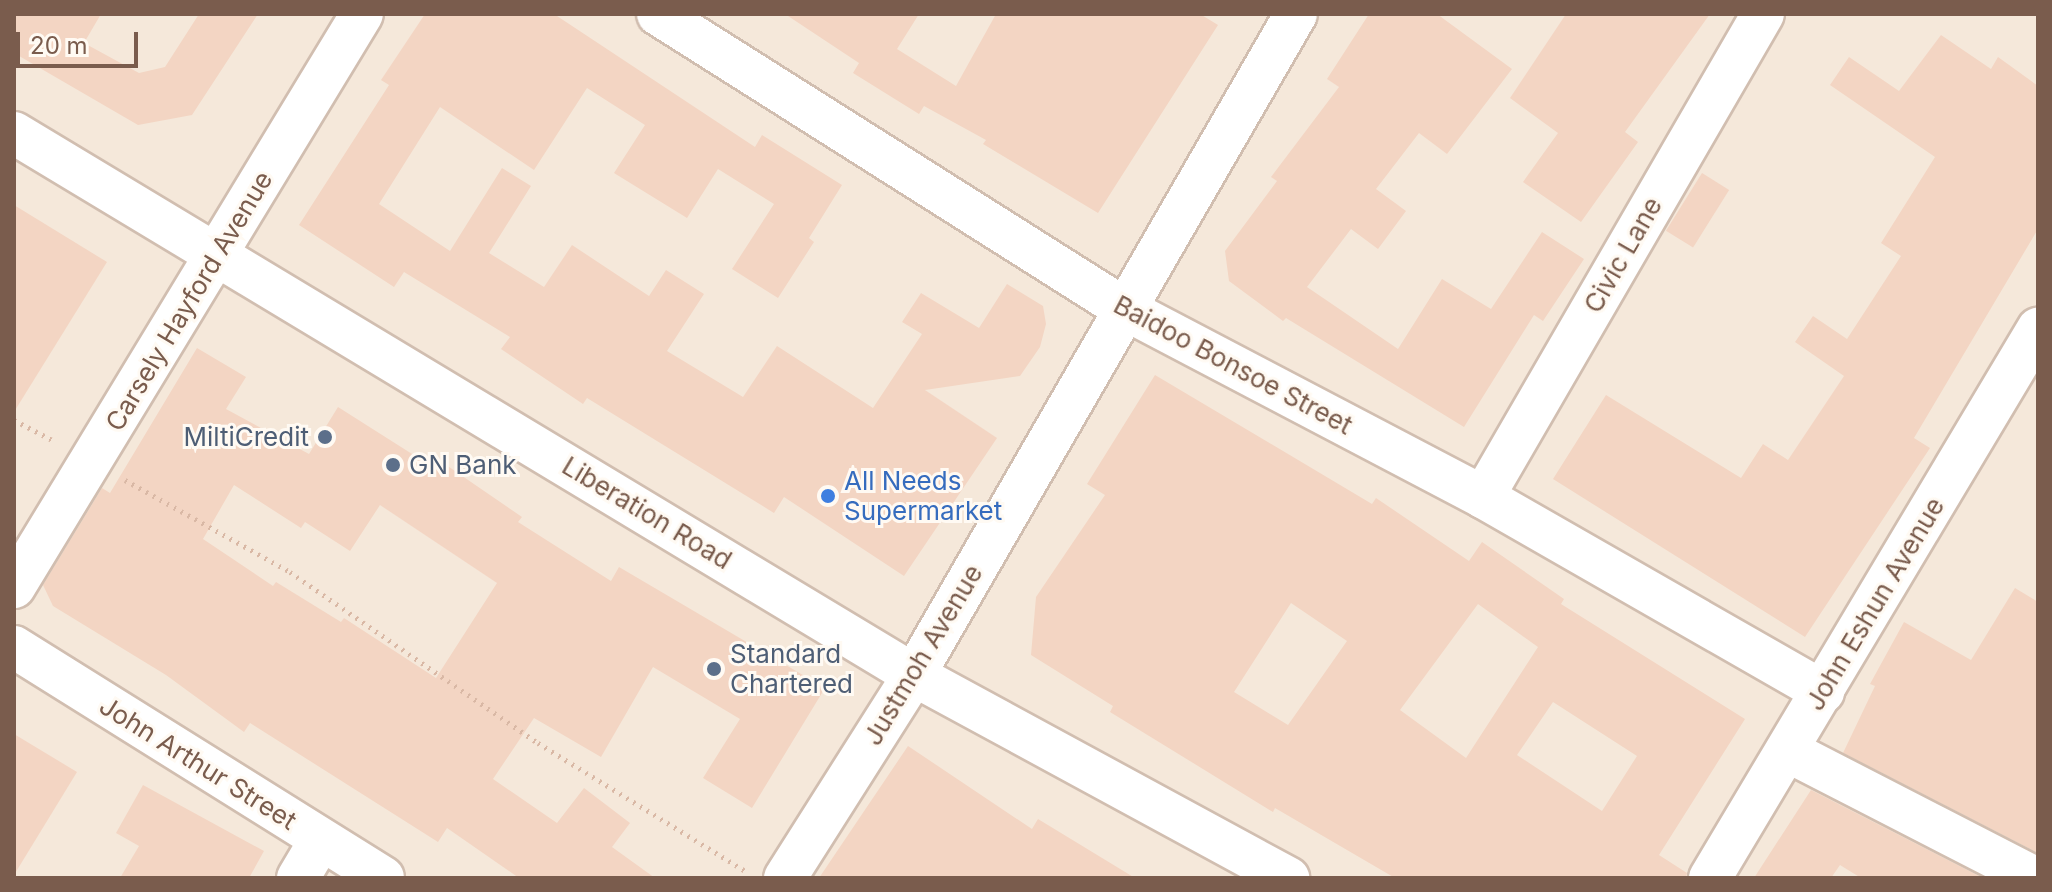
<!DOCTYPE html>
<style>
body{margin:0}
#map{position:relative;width:2052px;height:892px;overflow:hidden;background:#fdf6ec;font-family:Inter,sans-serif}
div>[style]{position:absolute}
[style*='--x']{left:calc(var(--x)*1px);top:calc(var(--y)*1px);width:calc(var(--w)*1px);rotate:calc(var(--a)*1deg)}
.residential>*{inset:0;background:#f5e8da;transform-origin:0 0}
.building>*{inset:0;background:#f3d5c3;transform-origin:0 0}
.path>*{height:5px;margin-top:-2.5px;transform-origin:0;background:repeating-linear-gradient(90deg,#d9b8a5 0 2px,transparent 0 8px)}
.roads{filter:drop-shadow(2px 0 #d1beb0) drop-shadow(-2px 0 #d1beb0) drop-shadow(0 2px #d1beb0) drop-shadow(0 -2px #d1beb0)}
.minor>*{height:42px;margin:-21px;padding:0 21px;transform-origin:21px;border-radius:21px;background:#fff}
.dots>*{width:22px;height:22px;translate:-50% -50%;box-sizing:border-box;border:4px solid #fffaf3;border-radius:50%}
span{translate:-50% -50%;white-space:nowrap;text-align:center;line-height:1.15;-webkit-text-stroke:6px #fffaf3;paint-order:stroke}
.street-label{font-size:26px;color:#7a5c4d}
.service-label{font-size:26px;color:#4e5e75}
.right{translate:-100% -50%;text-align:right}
.left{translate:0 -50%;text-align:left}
.shop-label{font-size:26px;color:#366cbe}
.frame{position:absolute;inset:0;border:16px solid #7a5c4d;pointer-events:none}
.scale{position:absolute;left:16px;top:32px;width:122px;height:36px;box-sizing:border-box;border:4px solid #7a5c4d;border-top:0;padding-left:10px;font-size:24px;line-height:28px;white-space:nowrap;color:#7a5c4d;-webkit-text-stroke:6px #fffaf3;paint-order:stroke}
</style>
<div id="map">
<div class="residential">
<div style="left:14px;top:14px;width:2024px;height:864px"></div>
</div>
<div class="building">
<div style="clip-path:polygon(14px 14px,101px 14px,84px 43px,139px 73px,165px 67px,199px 14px,258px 14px,192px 115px,138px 125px,14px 53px)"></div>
<div style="clip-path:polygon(425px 14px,554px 14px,755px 147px,762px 135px,842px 185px,809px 238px,814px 242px,778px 298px,732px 269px,774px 204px,718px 169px,687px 218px,614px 173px,645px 125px,587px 88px,534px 170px,440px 107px,379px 204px,450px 251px,502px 168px,531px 186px,489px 253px,544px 287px,572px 245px,649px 296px,666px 270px,704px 294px,667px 351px,743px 397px,777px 346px,873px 408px,922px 334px,902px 322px,921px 293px,979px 328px,1007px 284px,1043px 306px,1046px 324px,1040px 347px,1020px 376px,925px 390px,997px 438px,904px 576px,784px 497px,774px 513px,587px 398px,583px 404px,501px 349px,510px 337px,404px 272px,394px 287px,299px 225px,389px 85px,381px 80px)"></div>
<div style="clip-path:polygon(785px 14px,919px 14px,897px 49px,956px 86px,996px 14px,1200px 14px,1218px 25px,1098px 213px,983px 144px,986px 140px,924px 106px,919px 114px,853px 73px,859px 63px)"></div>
<div style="clip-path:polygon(1369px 14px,1437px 14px,1512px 69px,1447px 154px,1419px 133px,1376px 189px,1406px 211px,1378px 249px,1351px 229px,1307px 287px,1398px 349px,1442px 279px,1491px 309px,1542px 232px,1584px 259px,1543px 321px,1534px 315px,1464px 427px,1286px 318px,1283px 321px,1229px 281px,1225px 251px,1277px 181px,1271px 177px,1339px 87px,1327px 79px)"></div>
<div style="clip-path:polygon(1566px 14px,1710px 14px,1625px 132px,1638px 142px,1581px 222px,1523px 182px,1558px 133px,1510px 98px)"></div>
<div style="clip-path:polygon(1941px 35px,1991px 69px,1998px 57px,2038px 86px,2038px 229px,1914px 438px,1930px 448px,1805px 637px,1553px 479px,1606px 395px,1741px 478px,1763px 444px,1788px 460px,1844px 376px,1795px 342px,1813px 316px,1847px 339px,1901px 256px,1881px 243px,1935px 157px,1830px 85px,1849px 57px,1899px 91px)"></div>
<div style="left:1702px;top:173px;width:32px;height:68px;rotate:32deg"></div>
<div style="clip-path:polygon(14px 205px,107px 262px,14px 412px)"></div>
<div style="clip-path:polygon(evenodd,197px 348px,246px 377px,226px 409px,309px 454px,338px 407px,431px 466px,436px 458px,522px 517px,518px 522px,611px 581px,619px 567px,825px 688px,752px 808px,703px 778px,740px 719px,653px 667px,601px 757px,534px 718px,493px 779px,557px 823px,584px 788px,630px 823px,612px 847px,655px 878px,519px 878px,447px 828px,438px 842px,250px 723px,244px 732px,166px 675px,53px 606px,43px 585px,102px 488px,110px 493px,197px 348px,234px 485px,301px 528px,305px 522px,350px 551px,380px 505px,497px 583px,436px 678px,344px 618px,341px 622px,276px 582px,273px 586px,203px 539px,234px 485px)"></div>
<div style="clip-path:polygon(evenodd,1155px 375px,1372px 504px,1376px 498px,1469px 561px,1482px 542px,1564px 599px,1561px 604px,1745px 719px,1659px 855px,1687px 873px,1686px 878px,1395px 878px,1275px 808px,1273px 812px,1110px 712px,1113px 706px,1031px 655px,1036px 597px,1105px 495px,1087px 484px,1155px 375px,1291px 603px,1347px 641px,1288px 725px,1234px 692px,1291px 603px,1155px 375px,1478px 604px,1538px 647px,1466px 758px,1400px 710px,1478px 604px,1155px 375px,1553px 702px,1637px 756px,1602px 811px,1517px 755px,1553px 702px)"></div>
<div style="clip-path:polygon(2015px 588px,2038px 602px,2038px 853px,1843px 753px,1875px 686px,1870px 684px,1904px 622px,1971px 660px)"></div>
<div style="clip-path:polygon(14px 734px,77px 772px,14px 875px)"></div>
<div style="clip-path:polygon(908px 746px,1032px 829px,1038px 819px,1135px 878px,819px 878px)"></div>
<div style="clip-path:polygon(143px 785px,264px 851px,249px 878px,120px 878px,139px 846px,116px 833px)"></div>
<div style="clip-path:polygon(1811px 790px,1983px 878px,1861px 878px,1840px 865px,1831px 878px,1754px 878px)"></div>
</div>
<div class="path">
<div style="--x:14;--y:420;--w:47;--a:27.6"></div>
<div style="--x:125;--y:480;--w:189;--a:29.1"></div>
<div style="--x:290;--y:572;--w:301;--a:34.6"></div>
<div style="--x:538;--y:743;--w:243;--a:31.7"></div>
</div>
<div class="roads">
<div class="minor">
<div style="--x:658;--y:14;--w:550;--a:32.3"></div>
<div style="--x:1123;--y:308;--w:407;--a:27.7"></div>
<div style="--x:1483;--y:497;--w:392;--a:29.8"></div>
<div style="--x:14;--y:133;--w:1051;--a:31.06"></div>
<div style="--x:914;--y:675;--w:426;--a:28.5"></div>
<div style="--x:1483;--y:497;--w:558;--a:-59.9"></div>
<div style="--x:14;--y:587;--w:670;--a:-58.73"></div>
<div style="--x:14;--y:647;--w:435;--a:32"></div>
<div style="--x:1788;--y:751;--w:278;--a:27.2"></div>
<div style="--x:298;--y:878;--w:43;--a:-59.3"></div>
<div style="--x:785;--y:878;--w:241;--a:-57.6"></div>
<div style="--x:914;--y:675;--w:763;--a:-59.98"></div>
<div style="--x:1710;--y:878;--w:640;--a:-59.14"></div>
</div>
</div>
<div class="dots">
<div style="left:325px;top:437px;background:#5c6f8a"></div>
<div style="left:393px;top:465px;background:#5c6f8a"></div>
<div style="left:828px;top:496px;background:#3f7fe0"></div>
<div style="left:714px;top:669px;background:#5c6f8a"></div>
</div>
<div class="street-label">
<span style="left:1623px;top:255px;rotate:-60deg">Civic Lane</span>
<span style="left:189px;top:301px;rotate:-59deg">Carsely Hayford Avenue</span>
<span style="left:1233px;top:365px;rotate:28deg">Baidoo Bonsoe Street</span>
<span style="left:647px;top:513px;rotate:31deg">Liberation Road</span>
<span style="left:1875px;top:604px;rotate:-59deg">John Eshun Avenue</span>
<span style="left:923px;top:655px;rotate:-59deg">Justmoh Avenue</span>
<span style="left:198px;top:763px;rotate:32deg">John Arthur Street</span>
</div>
<div class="service-label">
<span class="right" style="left:309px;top:437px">MiltiCredit</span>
<span class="left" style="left:409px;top:465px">GN Bank</span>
<span class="left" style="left:730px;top:669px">Standard<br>Chartered</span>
</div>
<div class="shop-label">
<span class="left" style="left:844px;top:496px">All Needs<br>Supermarket</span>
</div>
<div class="frame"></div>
<div class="scale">20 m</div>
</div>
